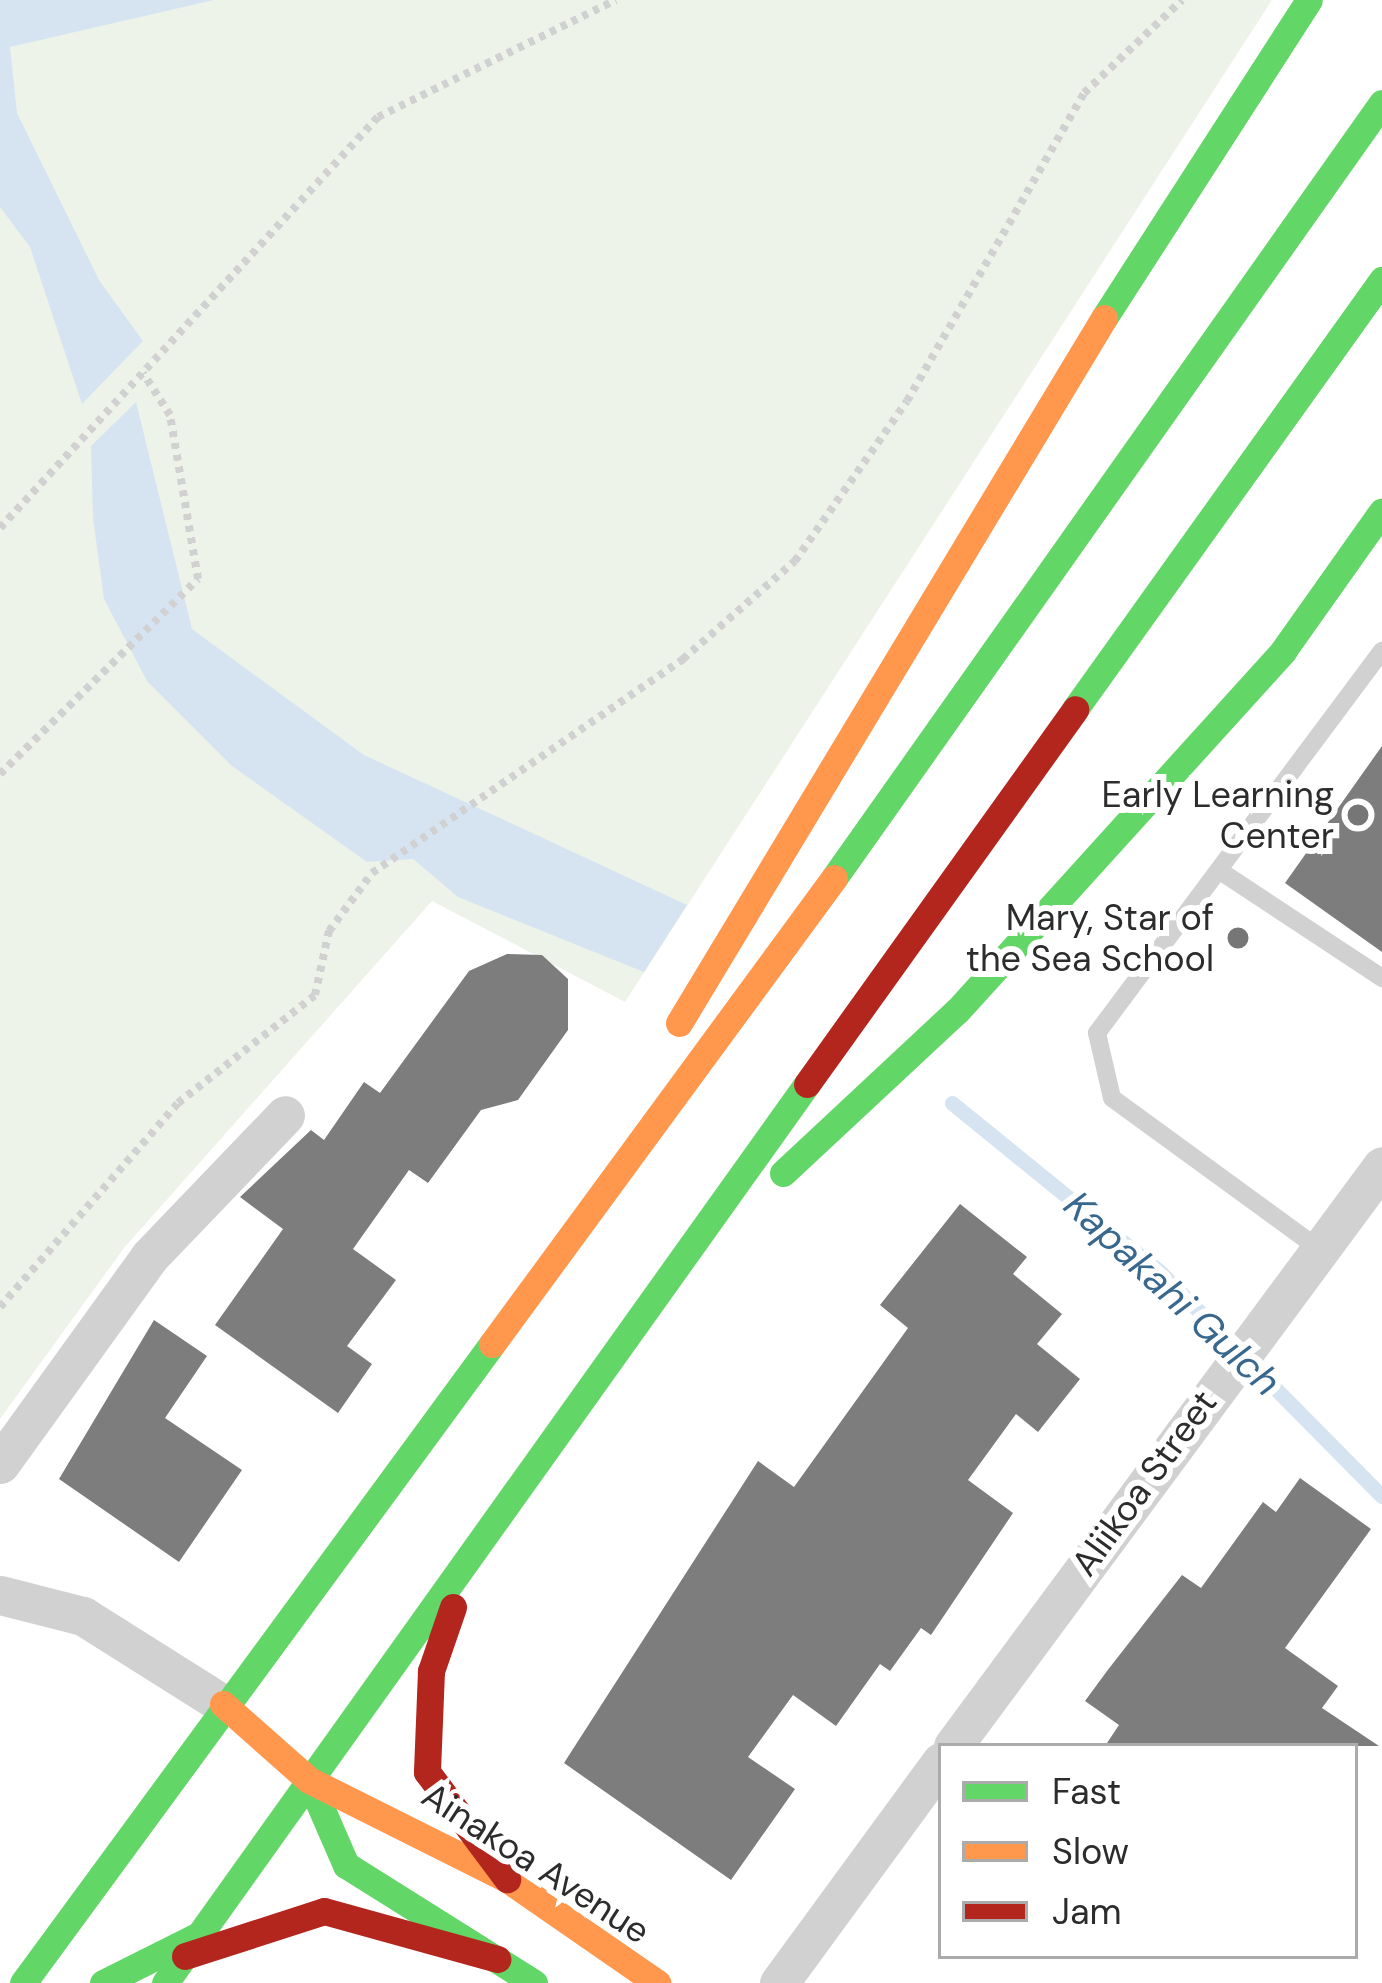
<!DOCTYPE html>
<style>
body{margin:0}
#map{position:relative;width:1382px;height:1983px;overflow:hidden;background:#fff;font-family:"DM Sans",sans-serif}
div>[style]{position:absolute}
[style*='--x']{left:calc(var(--x)*1px);top:calc(var(--y)*1px);width:calc(var(--w)*1px);rotate:calc(var(--a)*1deg)}
.green>*{inset:0;background:#eef3ea}
.water>*{inset:0;background:#d6e4f1}
.stream>*{height:15px;margin:-7.5px;padding:0 7.5px;transform-origin:7.5px;border-radius:7.5px;background:#d6e4f1}
.building>*{inset:0;background:#7d7d7d}
.path>*{height:8px;margin-top:-4px;transform-origin:0;background:repeating-linear-gradient(90deg,#d1d1d1 0 6px,transparent 0 12px)}
.lane>*{height:18px;margin:-9px;padding:0 9px;transform-origin:9px;border-radius:9px;background:#d1d1d1}
.street>*{height:39px;margin:-19.5px;padding:0 19.5px;transform-origin:19.5px;border-radius:19.5px;background:#d1d1d1}
.fast>*{height:27px;margin:-13.5px;padding:0 13.5px;transform-origin:13.5px;border-radius:13.5px;background:#63d668}
.slow>*{height:27px;margin:-13.5px;padding:0 13.5px;transform-origin:13.5px;border-radius:13.5px;background:#ff974d}
.jam>*{height:27px;margin:-13.5px;padding:0 13.5px;transform-origin:13.5px;border-radius:13.5px;background:#b3261e}
.dots>*{width:33px;height:33px;translate:-50% -50%;box-sizing:border-box;border:6px solid #fff;border-radius:50%}
span{translate:-50% -50%;white-space:nowrap;text-align:center;line-height:1.15;-webkit-text-stroke:12px #fff;paint-order:stroke}
.poi-label{font-size:36px;color:#2c2c2c}
.right{translate:-100% -50%;text-align:right}
.street-label{font-size:36px;color:#2c2c2c}
.water-label{font-size:39px;color:#39688f;font-style:italic}
.legend{position:absolute;left:938px;top:1743px;width:420px;height:216px;box-sizing:border-box;background:#fff;border:3px solid #ababab;margin:0;padding:15px 21px;list-style:none;font-size:36px;color:#2c2c2c}
.legend li{display:flex;align-items:center;gap:24px;height:60px}
.legend b{width:60px;border:3px solid #ababab}
</style>
<div id="map">
<div class="green">
<div style="clip-path:polygon(0 0,1272px 0,625px 1002px,432px 901px,124px 1248px,0 1419px)"></div>
</div>
<div class="water">
<div style="clip-path:polygon(0 0,214px 0,10px 47px,17px 113px,99px 280px,143px 341px,82px 404px,30px 247px,0 207px)"></div>
<div style="clip-path:polygon(136px 402px,192px 629px,364px 755px,687px 905px,644px 972px,458px 897px,413px 859px,367px 862px,232px 766px,147px 681px,104px 599px,93px 518px,91px 446px)"></div>
</div>
<div class="stream">
<div style="--x:952;--y:1103;--w:269;--a:39.1"></div>
<div style="--x:1161;--y:1273;--w:314;--a:45.3"></div>
</div>
<div class="building">
<div style="clip-path:polygon(1382px 746px,1382px 952px,1285px 883px)"></div>
<div style="clip-path:polygon(507px 954px,542px 955px,568px 979px,568px 1030px,518px 1100px,481px 1110px,428px 1183px,409px 1170px,353px 1249px,396px 1280px,347px 1346px,372px 1364px,338px 1413px,215px 1325px,283px 1229px,240px 1197px,311px 1130px,324px 1140px,364px 1082px,380px 1093px,469px 971px)"></div>
<div style="clip-path:polygon(960px 1204px,1027px 1257px,1013px 1274px,1062px 1314px,1037px 1344px,1080px 1379px,1038px 1432px,1016px 1414px,968px 1480px,1013px 1513px,931px 1635px,921px 1628px,890px 1671px,880px 1664px,836px 1726px,793px 1695px,748px 1757px,795px 1789px,731px 1880px,564px 1763px,758px 1461px,794px 1487px,908px 1328px,880px 1305px)"></div>
<div style="clip-path:polygon(154px 1320px,207px 1356px,165px 1418px,242px 1470px,179px 1562px,59px 1479px)"></div>
<div style="clip-path:polygon(1300px 1478px,1371px 1529px,1285px 1648px,1338px 1686px,1322px 1708px,1379px 1746px,1105px 1746px,1119px 1725px,1085px 1701px,1107px 1671px,1182px 1575px,1201px 1588px,1263px 1502px,1276px 1512px)"></div>
</div>
<div class="path">
<div style="--x:0;--y:528;--w:558;--a:-47.4"></div>
<div style="--x:378;--y:117;--w:265;--a:-26.2"></div>
<div style="--x:0;--y:774;--w:278;--a:-44.6"></div>
<div style="--x:198;--y:579;--w:166;--a:-99.7"></div>
<div style="--x:170;--y:415;--w:50;--a:-122.7"></div>
<div style="--x:0;--y:1307;--w:271;--a:-48.9"></div>
<div style="--x:178;--y:1103;--w:174;--a:-38.2"></div>
<div style="--x:315;--y:995;--w:66;--a:-77.7"></div>
<div style="--x:329;--y:931;--w:72;--a:-53.4"></div>
<div style="--x:372;--y:873;--w:378;--a:-34.5"></div>
<div style="--x:683;--y:659;--w:149;--a:-41.2"></div>
<div style="--x:795;--y:561;--w:195;--a:-55"></div>
<div style="--x:907;--y:401;--w:355;--a:-60.1"></div>
<div style="--x:1084;--y:93;--w:135;--a:-43.5"></div>
</div>
<div class="lane">
<div style="--x:1223;--y:873;--w:191;--a:33.4"></div>
<div style="--x:1315;--y:1246;--w:251;--a:-143.9"></div>
<div style="--x:1112;--y:1098;--w:67;--a:-103"></div>
<div style="--x:1097;--y:1033;--w:477;--a:-53.3"></div>
</div>
<div class="street">
<div style="--x:0;--y:1464;--w:256;--a:-54.2"></div>
<div style="--x:150;--y:1256;--w:195;--a:-46.2"></div>
<div style="--x:0;--y:1595;--w:86;--a:14.2"></div>
<div style="--x:83;--y:1616;--w:165;--a:32.2"></div>
<div style="--x:953;--y:1746;--w:721;--a:-53.51"></div>
<div style="--x:779;--y:1983;--w:274;--a:-53.8"></div>
</div>
<div class="fast">
<div style="--x:1104;--y:318;--w:378;--a:-57.2"></div>
<div style="--x:1075;--y:709;--w:528;--a:-54.41"></div>
<div style="--x:834;--y:878;--w:949;--a:-54.74"></div>
<div style="--x:783;--y:1173;--w:238;--a:-43"></div>
<div style="--x:957;--y:1011;--w:486;--a:-47.8"></div>
<div style="--x:1283;--y:651;--w:171;--a:-54.7"></div>
<div style="--x:309;--y:1780;--w:93;--a:66.5"></div>
<div style="--x:346;--y:1865;--w:222;--a:32.1"></div>
<div style="--x:23;--y:1983;--w:793;--a:-53.72"></div>
<div style="--x:103;--y:1983;--w:110;--a:-26.6"></div>
<div style="--x:165;--y:1983;--w:1105;--a:-54.47"></div>
</div>
<div class="slow">
<div style="--x:679;--y:1023;--w:823;--a:-58.92"></div>
<div style="--x:492;--y:1344;--w:578;--a:-53.72"></div>
<div style="--x:223;--y:1704;--w:115;--a:41.5"></div>
<div style="--x:309;--y:1780;--w:221;--a:26.6"></div>
<div style="--x:507;--y:1879;--w:183;--a:34.7"></div>
</div>
<div class="jam">
<div style="--x:807;--y:1084;--w:461;--a:-54.4"></div>
<div style="--x:453;--y:1607;--w:68;--a:109"></div>
<div style="--x:431;--y:1671;--w:101;--a:92.3"></div>
<div style="--x:427;--y:1772;--w:134;--a:53.2"></div>
<div style="--x:185;--y:1956;--w:146;--a:-17.9"></div>
<div style="--x:324;--y:1911;--w:180;--a:15.5"></div>
</div>
<div class="dots">
<div style="left:1358px;top:815px;background:#767676"></div>
<div style="left:1238px;top:938px;background:#767676"></div>
</div>
<div class="poi-label">
<span class="right" style="left:1334px;top:815px">Early Learning<br>Center</span>
<span class="right" style="left:1214px;top:938px">Mary, Star of<br>the Sea School</span>
</div>
<div class="street-label">
<span style="left:1144px;top:1483px;rotate:-54deg">Aliikoa Street</span>
<span style="left:536px;top:1863px;rotate:33deg">Ainakoa Avenue</span>
</div>
<div class="water-label">
<span style="left:1172px;top:1294px;rotate:43deg">Kapakahi Gulch</span>
</div>
<ul class="legend">
<li><b style="height:15px;background:#63d668"></b>Fast</li>
<li><b style="height:15px;background:#ff974d"></b>Slow</li>
<li><b style="height:15px;background:#b3261e"></b>Jam</li>
</ul>
</div>
